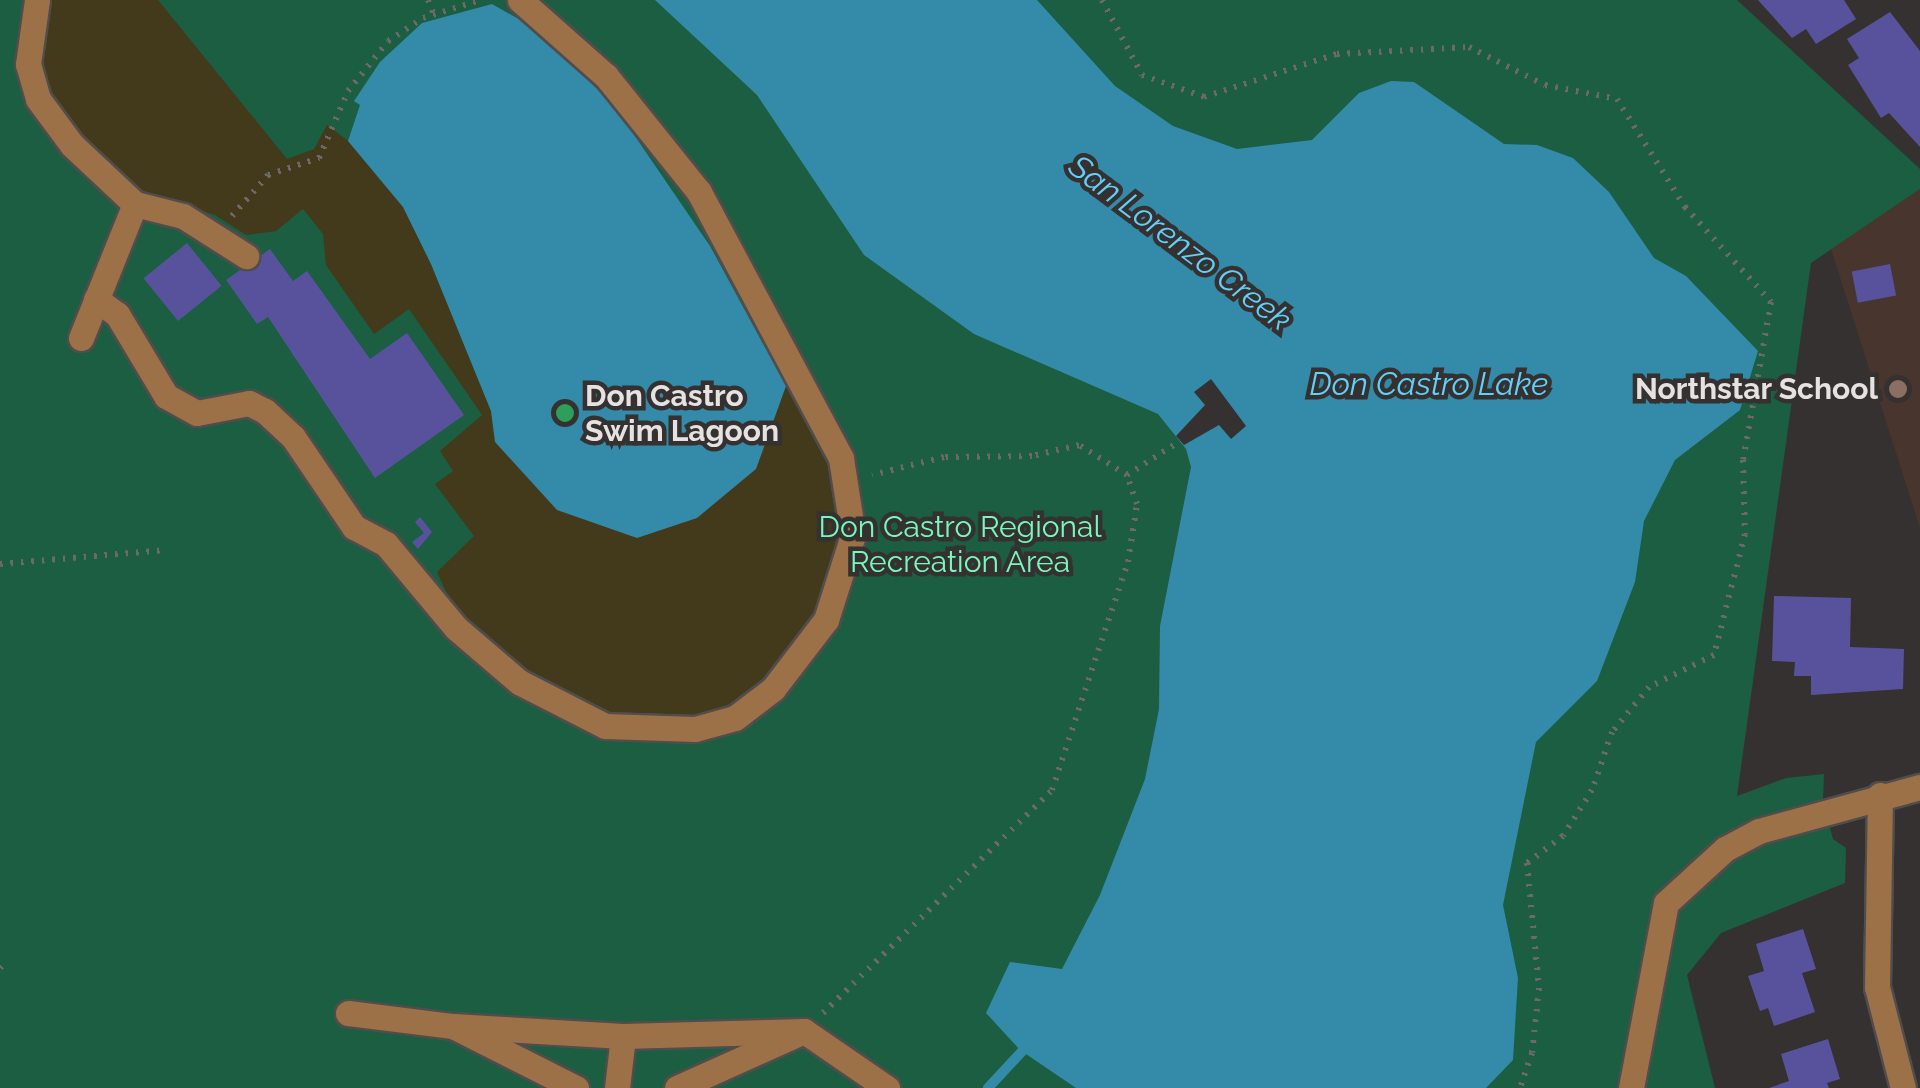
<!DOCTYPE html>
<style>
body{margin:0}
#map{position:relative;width:1920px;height:1088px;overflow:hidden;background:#353130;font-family:Raleway,sans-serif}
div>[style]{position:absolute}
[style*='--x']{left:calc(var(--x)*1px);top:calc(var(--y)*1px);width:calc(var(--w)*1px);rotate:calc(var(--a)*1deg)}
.education>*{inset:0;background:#48352d}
.green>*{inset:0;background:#1b5e41}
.sand>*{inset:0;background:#423a1a}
.water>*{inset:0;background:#348aa9}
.pier>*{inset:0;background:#353130}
.stream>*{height:10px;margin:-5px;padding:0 5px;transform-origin:5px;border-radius:5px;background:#348aa9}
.building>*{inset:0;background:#58529d;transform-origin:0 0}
.path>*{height:6px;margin-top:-3px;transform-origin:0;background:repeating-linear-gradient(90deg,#6d6968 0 2.5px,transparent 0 10.5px)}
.roads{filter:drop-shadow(2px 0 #514d4c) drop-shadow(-2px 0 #514d4c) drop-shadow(0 2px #514d4c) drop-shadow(0 -2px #514d4c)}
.minor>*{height:25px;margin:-12.5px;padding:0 12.5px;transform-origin:12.5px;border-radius:12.5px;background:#9c7147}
.dots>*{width:28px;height:28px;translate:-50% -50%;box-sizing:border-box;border:5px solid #353130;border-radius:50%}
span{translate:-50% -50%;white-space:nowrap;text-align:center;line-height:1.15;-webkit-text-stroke:9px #353130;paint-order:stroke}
.poi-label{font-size:30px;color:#e5e2e1;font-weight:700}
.right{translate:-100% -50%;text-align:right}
.left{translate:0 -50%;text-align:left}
.park-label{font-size:30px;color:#76fabc}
.water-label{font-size:32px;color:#61d1fc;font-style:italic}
</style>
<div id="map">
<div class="education">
<div style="clip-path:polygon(1920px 189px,1920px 528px,1831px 249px)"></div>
</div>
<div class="green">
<div style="clip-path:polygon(0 0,1737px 0,1920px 169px,1920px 189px,1811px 263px,1737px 796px,1786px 778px,1824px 774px,1823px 802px,1833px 839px,1846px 848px,1845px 883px,1721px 933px,1687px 975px,1715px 1088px,0 1088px)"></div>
</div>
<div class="sand">
<div style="clip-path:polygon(48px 0,158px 0,287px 159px,314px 149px,327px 125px,348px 141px,403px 207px,431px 264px,491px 411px,495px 442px,790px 375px,837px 466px,843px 529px,836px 572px,795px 656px,722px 716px,678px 722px,615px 717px,570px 699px,524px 668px,454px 609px,437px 572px,474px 536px,435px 484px,453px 471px,440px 451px,482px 415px,409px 309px,374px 334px,326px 265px,323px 234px,303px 209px,276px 231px,246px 235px,215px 215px,133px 190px,105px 165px,46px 94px,37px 66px)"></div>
</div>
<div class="water">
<div style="clip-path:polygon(655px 0,1037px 0,1115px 86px,1173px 126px,1237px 149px,1312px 140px,1359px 93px,1391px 81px,1414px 82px,1504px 144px,1537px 145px,1573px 158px,1609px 192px,1654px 258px,1686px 276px,1758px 351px,1740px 410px,1675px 460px,1644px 521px,1635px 582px,1597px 681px,1536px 742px,1503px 905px,1518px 978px,1513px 1060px,1486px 1088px,1076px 1088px,1020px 1050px,986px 1013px,1010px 962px,1062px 969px,1100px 895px,1145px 779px,1159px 709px,1160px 626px,1191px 467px,1186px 449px,1158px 414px,974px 334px,864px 255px,757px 95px)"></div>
<div style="clip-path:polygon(492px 4px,531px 26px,613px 104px,710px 246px,765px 347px,775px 348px,790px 375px,756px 469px,697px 518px,637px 538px,557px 510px,495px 442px,491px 411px,431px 264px,403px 207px,348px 141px,360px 105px,354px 101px,380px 62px,422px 23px)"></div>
</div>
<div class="pier">
<div style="clip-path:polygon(1211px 379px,1246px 426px,1231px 439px,1219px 425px,1184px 445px,1176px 436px,1205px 405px,1194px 392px)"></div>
</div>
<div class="stream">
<div style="--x:988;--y:1088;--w:59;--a:-47.1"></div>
</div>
<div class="building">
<div style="clip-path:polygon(1758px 0,1844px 0,1856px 19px,1816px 44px,1806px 29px,1792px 38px)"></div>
<div style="clip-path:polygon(1890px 12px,1920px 51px,1920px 147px,1889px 113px,1881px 118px,1848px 65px,1859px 58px,1847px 39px)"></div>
<div style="left:187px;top:243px;width:55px;height:56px;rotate:51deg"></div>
<div style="clip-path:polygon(270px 249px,293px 281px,307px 271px,370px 359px,407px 333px,464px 415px,375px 478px,268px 317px,257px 324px,226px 280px)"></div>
<div style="left:1890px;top:264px;width:32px;height:39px;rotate:79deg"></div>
<div style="clip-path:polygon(420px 517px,432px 532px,418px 549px,412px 542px,424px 533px,415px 522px)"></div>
<div style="clip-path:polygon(1774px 596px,1851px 598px,1850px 647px,1904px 649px,1903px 689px,1811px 695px,1811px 676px,1794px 676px,1795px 662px,1772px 661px)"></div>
<div style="clip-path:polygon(1803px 929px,1816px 969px,1802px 973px,1815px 1012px,1774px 1026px,1768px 1008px,1760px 1011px,1748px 976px,1764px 971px,1756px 944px)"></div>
<div style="clip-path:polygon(1828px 1039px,1840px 1079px,1827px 1083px,1829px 1088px,1769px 1088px,1789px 1081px,1781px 1054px)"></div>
</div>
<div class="path">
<div style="--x:428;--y:0;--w:16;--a:68"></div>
<div style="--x:1102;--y:0;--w:85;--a:61.9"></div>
<div style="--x:1142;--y:75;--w:66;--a:19.5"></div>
<div style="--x:1204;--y:97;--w:140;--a:-17.9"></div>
<div style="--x:1337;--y:54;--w:132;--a:-3"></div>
<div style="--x:1469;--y:47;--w:85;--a:26.6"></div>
<div style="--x:1545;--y:85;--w:73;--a:11"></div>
<div style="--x:1617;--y:99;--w:128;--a:57.8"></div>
<div style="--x:1685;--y:207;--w:128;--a:47.8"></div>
<div style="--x:1771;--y:302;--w:160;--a:100"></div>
<div style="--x:1743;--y:460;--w:74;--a:88.5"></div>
<div style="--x:1745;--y:534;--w:125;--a:104.4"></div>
<div style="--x:1714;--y:655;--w:72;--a:153.8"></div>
<div style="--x:1649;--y:687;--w:58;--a:129.4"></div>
<div style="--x:1612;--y:732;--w:61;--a:109"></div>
<div style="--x:1592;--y:790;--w:54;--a:122.2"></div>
<div style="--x:1563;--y:836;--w:45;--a:143.1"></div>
<div style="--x:1527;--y:863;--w:126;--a:84.5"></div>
<div style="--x:1539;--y:988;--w:65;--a:96.1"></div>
<div style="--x:1532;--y:1053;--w:37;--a:109"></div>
<div style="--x:232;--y:216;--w:55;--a:-48.7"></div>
<div style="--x:268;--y:175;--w:54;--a:-18.4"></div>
<div style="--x:319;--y:158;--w:73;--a:-66.6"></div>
<div style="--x:348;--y:91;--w:64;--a:-51.3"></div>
<div style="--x:388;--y:41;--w:42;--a:-33.3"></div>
<div style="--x:423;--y:18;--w:61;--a:-17.2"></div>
<div style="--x:1127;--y:475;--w:63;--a:-32.7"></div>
<div style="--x:0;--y:564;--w:166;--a:-4.8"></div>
<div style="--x:0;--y:968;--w:3;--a:-45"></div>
<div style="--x:823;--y:1013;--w:320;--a:-44.2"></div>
<div style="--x:1052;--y:790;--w:240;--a:-71.6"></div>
<div style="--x:1128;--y:562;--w:59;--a:-81.2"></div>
<div style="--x:1137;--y:504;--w:31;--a:-109"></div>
<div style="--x:1127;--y:475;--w:57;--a:-148"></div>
<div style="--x:1079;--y:445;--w:48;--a:166.8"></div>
<div style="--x:1032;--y:456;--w:88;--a:179.3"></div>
<div style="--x:944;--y:457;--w:74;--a:166"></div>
</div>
<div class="roads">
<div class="minor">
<div style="--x:37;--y:0;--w:65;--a:98"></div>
<div style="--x:28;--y:64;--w:36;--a:74"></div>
<div style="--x:38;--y:99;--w:57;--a:53.5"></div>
<div style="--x:72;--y:145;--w:86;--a:43.1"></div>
<div style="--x:135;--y:204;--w:49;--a:14"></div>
<div style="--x:183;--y:216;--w:75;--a:32.4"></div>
<div style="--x:96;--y:299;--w:26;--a:36"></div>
<div style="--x:117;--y:314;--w:96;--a:59.1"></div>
<div style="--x:166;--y:396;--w:35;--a:29"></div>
<div style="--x:197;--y:413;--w:53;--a:-10.9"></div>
<div style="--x:249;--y:403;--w:18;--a:27"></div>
<div style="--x:265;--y:411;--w:38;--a:43"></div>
<div style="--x:293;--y:437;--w:109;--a:55.9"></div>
<div style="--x:354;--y:527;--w:36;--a:28"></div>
<div style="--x:386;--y:544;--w:109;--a:50.2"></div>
<div style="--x:456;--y:628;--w:83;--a:40.6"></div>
<div style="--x:519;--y:682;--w:97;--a:27.1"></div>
<div style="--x:605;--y:726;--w:90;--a:1.9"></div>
<div style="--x:695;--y:729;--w:41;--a:-15.4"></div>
<div style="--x:735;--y:718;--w:48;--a:-37.3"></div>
<div style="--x:773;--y:689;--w:87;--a:-52.5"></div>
<div style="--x:826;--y:620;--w:89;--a:-72.4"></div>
<div style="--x:853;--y:535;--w:78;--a:-98.9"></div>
<div style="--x:841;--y:458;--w:302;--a:-118.1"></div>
<div style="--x:699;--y:192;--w:149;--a:-128.7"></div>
<div style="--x:606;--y:76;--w:115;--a:-138.5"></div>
<div style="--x:81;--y:338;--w:144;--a:-68.1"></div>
<div style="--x:1880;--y:795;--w:192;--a:90.9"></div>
<div style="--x:1877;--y:987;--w:104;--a:75.6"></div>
<div style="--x:348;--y:1013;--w:106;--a:7.1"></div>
<div style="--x:453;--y:1026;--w:138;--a:26.8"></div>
<div style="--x:453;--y:1026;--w:170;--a:3.4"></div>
<div style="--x:623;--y:1036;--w:181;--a:-1.6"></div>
<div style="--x:617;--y:1088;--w:52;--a:-83.4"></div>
<div style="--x:677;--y:1088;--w:139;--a:-24.2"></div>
<div style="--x:804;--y:1031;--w:101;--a:34.5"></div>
<div style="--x:1631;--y:1088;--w:188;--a:-79.3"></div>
<div style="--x:1666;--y:903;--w:80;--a:-42.5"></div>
<div style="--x:1725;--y:849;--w:38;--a:-28"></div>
<div style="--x:1759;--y:831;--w:167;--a:-15.3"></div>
</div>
</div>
<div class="dots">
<div style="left:1898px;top:389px;background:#8d6e63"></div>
<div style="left:565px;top:413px;background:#2e9e5b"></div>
</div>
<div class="poi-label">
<span class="right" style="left:1878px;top:389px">Northstar School</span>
<span class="left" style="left:585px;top:413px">Don Castro<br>Swim Lagoon</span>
</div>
<div class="park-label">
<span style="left:960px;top:544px">Don Castro Regional<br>Recreation Area</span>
</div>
<div class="water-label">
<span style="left:1180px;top:243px;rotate:37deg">San Lorenzo Creek</span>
<span style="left:1429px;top:384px">Don Castro Lake</span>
</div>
</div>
